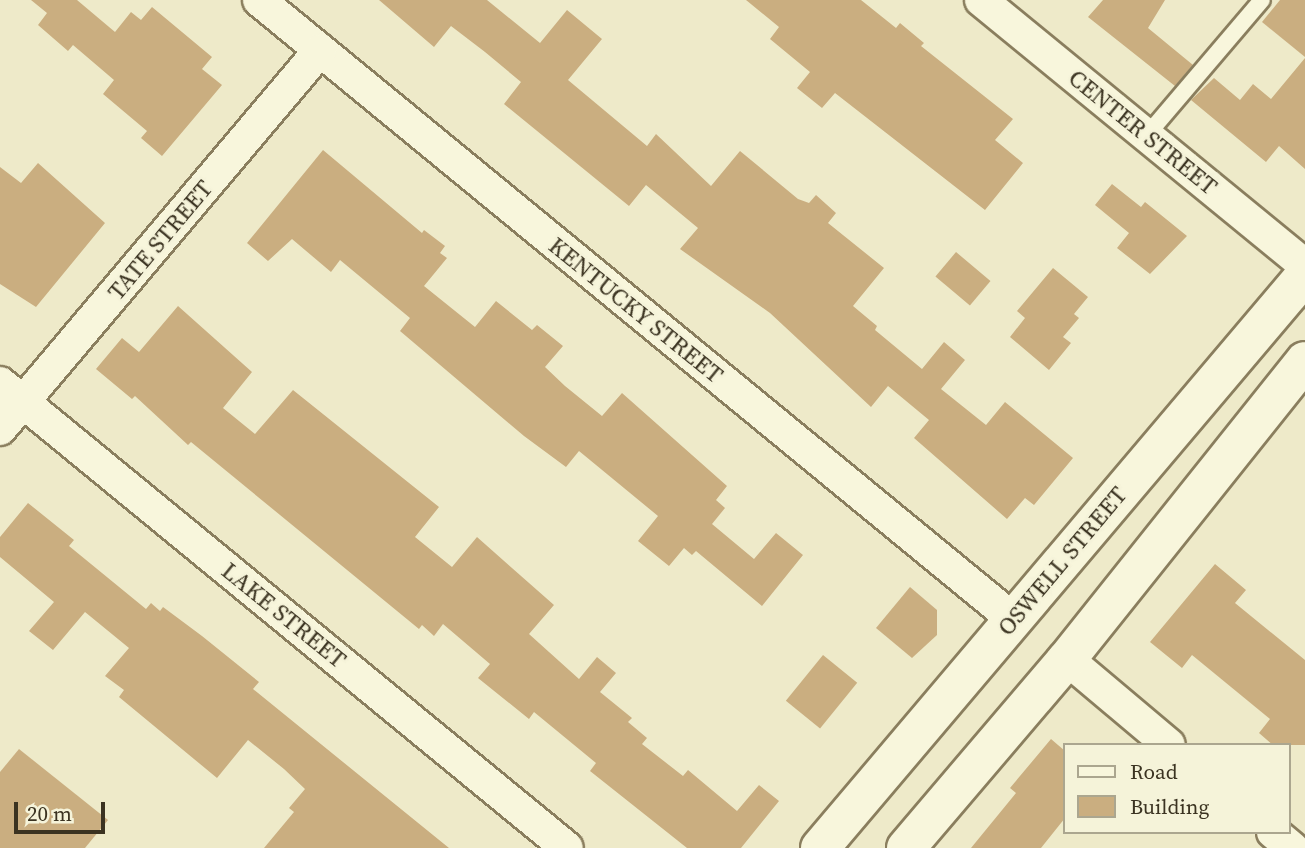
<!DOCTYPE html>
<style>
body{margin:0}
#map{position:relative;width:1305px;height:848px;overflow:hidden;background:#eeeac9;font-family:"Source Serif 4",serif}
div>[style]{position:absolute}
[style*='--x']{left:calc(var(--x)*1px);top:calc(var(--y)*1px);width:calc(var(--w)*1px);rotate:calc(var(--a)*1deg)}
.building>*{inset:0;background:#caae80;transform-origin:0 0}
.roads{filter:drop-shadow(2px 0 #8a7e5e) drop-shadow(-2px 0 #8a7e5e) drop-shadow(0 2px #8a7e5e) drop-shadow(0 -2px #8a7e5e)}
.service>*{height:16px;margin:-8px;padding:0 8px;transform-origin:8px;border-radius:8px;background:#f8f6dc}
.minor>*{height:32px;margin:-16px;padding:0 16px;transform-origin:16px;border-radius:16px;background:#f8f6dc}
.secondary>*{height:38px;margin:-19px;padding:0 19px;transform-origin:19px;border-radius:19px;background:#f8f6dc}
span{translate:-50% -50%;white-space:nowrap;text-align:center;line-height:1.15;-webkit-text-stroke:5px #f5f3d9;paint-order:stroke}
.street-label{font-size:24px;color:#3b3321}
.legend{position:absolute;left:1063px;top:743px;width:228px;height:91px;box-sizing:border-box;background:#f5f3d9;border:2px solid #aba68f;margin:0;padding:9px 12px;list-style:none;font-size:21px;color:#3b3321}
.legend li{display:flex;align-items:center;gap:14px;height:35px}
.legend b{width:35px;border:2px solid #aba68f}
.scale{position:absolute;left:14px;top:802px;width:91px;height:32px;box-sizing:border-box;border:4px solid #3b3321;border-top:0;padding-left:9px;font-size:21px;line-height:24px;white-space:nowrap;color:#3b3321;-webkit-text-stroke:5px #f5f3d9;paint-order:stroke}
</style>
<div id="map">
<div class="building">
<div style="clip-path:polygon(31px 0,77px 0,115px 32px,131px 12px,141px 20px,152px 7px,212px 57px,202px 69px,222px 85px,162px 156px,141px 138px,147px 131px,103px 94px,114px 80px,73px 45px,68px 51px,38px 25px,47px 13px)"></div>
<div style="clip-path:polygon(379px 0,487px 0,540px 43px,567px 10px,602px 39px,568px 80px,647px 146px,656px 134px,711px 186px,740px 151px,798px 199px,809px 203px,816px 195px,836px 213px,828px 223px,884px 268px,853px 306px,877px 326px,875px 330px,922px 369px,944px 342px,965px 360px,941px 389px,986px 425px,1005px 402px,1073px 458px,1034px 505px,1025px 498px,1007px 519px,914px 438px,929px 420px,888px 386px,871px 407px,770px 313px,680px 249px,698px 228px,646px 185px,629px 206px,504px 104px,521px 82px,485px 52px,451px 26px,434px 47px)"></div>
<div style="clip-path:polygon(746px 0,861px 0,896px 28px,900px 23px,924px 43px,921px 46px,1013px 119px,995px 140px,1023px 163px,985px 210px,835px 93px,822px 108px,797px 88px,810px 72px,770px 39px,779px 27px)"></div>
<div style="clip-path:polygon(1103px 0,1165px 0,1148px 28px,1193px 65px,1175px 86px,1088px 17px)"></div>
<div style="clip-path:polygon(1280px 0,1305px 0,1305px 57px,1262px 22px)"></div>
<div style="clip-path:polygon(1305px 58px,1305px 169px,1279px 146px,1266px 162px,1191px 100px,1214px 78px,1240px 100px,1253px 84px,1271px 99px)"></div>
<div style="clip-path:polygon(323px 150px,422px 233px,424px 230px,445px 246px,440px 253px,447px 258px,424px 286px,475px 327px,496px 301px,532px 330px,537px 325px,563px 346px,545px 367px,565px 386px,602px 416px,622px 393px,727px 486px,716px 500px,725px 508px,712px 524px,754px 559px,776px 533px,803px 555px,762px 606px,696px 551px,692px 555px,684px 548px,669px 566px,638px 541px,658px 516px,579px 451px,566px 467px,524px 436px,400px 331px,410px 318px,340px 260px,331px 272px,292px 239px,268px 261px,247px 243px)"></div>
<div style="clip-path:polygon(38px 163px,105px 223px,36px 307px,0 284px,0 167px,21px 183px)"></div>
<div style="clip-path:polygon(1112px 184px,1141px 207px,1145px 202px,1187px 236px,1150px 274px,1117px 248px,1129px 233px,1095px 205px)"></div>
<div style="left:956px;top:252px;width:45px;height:32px;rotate:40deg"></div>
<div style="clip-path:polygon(1053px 268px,1088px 297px,1074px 314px,1079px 318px,1063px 337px,1071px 343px,1049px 370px,1010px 337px,1025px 318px,1017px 311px)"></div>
<div style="clip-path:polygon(178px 306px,252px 372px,223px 408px,255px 434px,293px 390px,439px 507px,415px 537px,452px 567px,477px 537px,554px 605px,529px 634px,579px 679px,597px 657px,616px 673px,600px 692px,632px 718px,628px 722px,647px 738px,642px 744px,683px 776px,688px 770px,737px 811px,759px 785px,779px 801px,741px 848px,687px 848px,590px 771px,596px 763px,534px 712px,529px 719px,478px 678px,490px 664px,443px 624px,434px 636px,422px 625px,419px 629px,191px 442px,188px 445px,135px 396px,132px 399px,96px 369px,122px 338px,139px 352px)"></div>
<div style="clip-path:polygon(28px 503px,74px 540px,69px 546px,146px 609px,151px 603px,160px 611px,163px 607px,202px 636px,259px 682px,253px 689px,449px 848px,264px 848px,294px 812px,289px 808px,305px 789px,284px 769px,248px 740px,217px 778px,119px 697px,124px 690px,105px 676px,129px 648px,85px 612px,53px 650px,29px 631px,54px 602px,0 557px,0 537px)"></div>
<div style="clip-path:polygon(1215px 564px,1246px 590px,1235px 603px,1305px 660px,1305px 745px,1273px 745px,1259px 733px,1270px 719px,1192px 655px,1182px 668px,1150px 642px)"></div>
<div style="clip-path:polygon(910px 587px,937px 610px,937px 635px,912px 658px,876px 628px)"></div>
<div style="left:823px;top:655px;width:44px;height:59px;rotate:39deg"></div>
<div style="clip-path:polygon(1051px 739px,1065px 751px,1065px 818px,1041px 848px,971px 848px,1016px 793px,1010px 788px)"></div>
<div style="clip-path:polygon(19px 749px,108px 820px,85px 848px,0 848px,0 772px)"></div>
</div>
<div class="roads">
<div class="service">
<div style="--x:1147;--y:135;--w:177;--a:-49.6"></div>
</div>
<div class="minor">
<div style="--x:259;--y:0;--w:976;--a:39.38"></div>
<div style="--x:981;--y:0;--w:419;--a:39.3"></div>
<div style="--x:0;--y:383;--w:733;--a:39.36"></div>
<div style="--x:0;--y:429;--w:496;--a:-49.8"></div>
<div style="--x:1067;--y:659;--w:133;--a:40.1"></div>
<div style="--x:1273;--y:832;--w:25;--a:40"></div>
</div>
<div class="secondary">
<div style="--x:820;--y:848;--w:751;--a:-49.75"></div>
<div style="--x:906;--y:848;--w:248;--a:-49.6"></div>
<div style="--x:1067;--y:659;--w:381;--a:-51.4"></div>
</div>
</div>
<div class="street-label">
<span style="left:1143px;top:132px;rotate:39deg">CENTER STREET</span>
<span style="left:160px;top:240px;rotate:-50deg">TATE STREET</span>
<span style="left:636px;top:310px;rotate:39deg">KENTUCKY STREET</span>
<span style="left:1062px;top:561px;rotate:-50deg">OSWELL STREET</span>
<span style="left:284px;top:615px;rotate:39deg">LAKE STREET</span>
</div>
<ul class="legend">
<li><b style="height:9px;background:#f8f6dc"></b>Road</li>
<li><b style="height:19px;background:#caae80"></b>Building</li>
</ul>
<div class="scale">20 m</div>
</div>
